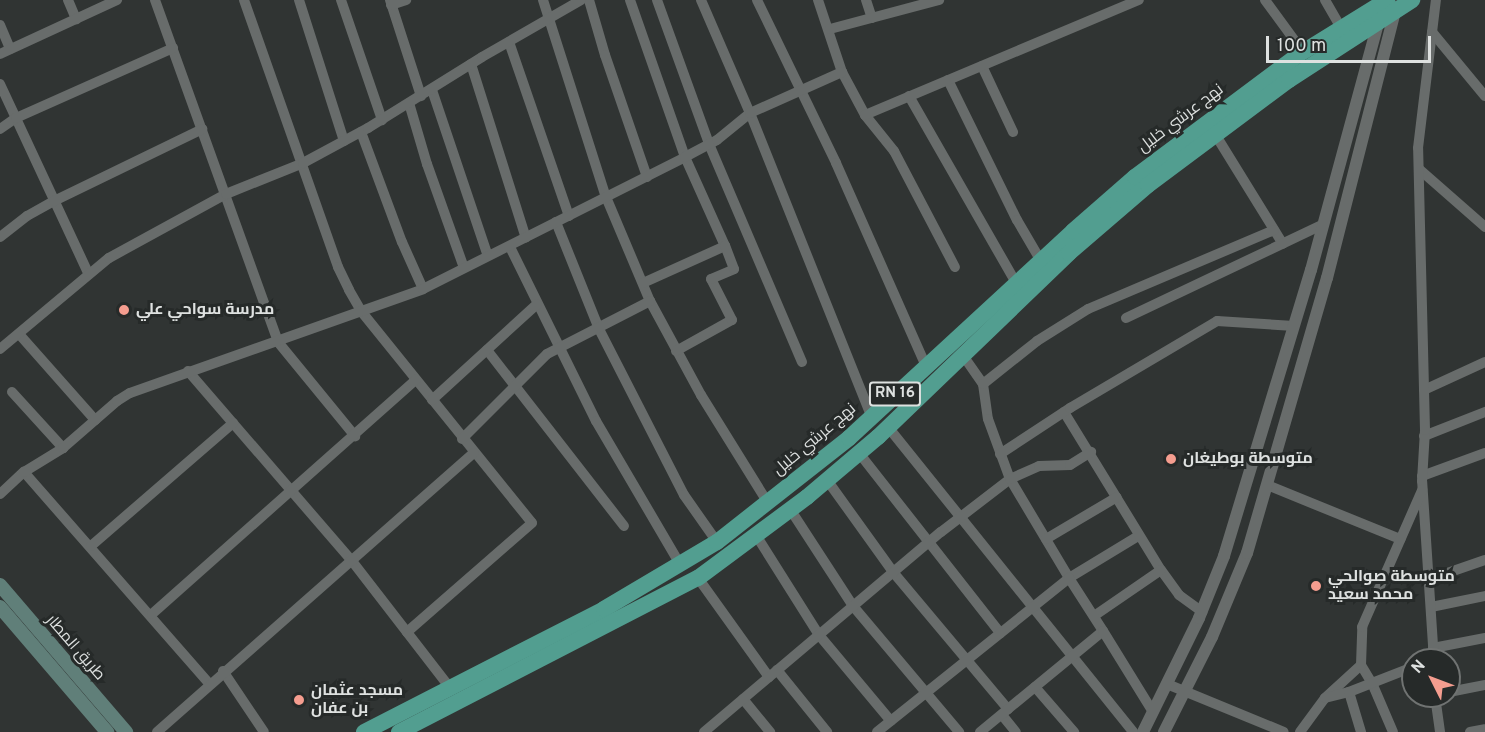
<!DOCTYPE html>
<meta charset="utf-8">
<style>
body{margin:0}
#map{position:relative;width:1485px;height:732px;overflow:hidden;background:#303433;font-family:Overpass,Cairo,sans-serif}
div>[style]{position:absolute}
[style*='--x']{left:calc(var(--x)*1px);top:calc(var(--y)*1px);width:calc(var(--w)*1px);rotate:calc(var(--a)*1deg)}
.minor>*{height:10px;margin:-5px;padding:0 5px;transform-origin:5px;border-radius:5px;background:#686c6b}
.tertiary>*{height:12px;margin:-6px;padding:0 6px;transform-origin:6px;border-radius:6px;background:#686c6b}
.secondary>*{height:14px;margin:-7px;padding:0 7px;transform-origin:7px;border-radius:7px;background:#607f79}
.trunk>*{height:16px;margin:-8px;padding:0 8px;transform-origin:8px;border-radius:8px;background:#529e90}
.dots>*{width:16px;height:16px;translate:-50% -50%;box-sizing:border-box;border:3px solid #262a29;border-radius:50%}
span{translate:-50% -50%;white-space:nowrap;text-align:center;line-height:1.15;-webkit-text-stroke:6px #262a29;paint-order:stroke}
.shield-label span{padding:2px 4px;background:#262a29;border:2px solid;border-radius:4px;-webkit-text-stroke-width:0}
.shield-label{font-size:15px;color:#dee1e0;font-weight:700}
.street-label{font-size:16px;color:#dee1e0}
.poi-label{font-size:16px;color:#dee1e0;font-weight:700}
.left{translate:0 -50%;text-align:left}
.north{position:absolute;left:1401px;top:648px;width:60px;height:60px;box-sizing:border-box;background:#262a29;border:2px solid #707372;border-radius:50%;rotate:312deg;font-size:16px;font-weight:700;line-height:24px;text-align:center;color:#dee1e0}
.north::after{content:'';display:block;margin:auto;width:21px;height:27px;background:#f59d8f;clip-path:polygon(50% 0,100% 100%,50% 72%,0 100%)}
.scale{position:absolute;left:1266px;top:36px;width:165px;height:27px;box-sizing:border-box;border:3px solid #dee1e0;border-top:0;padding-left:8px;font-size:18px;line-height:21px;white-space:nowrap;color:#dee1e0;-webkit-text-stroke:4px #262a29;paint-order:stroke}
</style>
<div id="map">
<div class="minor">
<div style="--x:68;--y:0;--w:21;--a:67"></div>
<div style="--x:155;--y:0;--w:363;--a:70.2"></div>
<div style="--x:278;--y:342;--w:122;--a:50.7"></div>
<div style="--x:244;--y:0;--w:283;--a:70.6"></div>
<div style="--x:338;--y:267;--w:25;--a:64"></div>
<div style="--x:349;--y:290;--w:24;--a:60"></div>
<div style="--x:361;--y:311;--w:272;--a:51.1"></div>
<div style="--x:532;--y:523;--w:166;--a:138.9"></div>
<div style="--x:299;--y:0;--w:148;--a:72.3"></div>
<div style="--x:341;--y:0;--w:127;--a:71.1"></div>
<div style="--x:390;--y:0;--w:101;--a:72.1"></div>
<div style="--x:543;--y:0;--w:207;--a:72.3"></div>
<div style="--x:606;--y:197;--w:113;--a:67.1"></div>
<div style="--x:650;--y:301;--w:107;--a:61.5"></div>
<div style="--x:701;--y:395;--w:127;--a:58.2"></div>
<div style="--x:589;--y:0;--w:57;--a:73.8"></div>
<div style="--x:605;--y:55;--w:129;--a:71"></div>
<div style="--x:630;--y:0;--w:166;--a:70.7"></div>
<div style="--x:685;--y:157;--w:98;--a:65.8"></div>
<div style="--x:725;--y:246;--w:90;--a:155.7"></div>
<div style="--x:657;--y:0;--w:153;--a:70.1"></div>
<div style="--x:709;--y:144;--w:237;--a:66.9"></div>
<div style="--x:701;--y:0;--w:123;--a:66.6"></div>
<div style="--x:750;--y:113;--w:326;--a:68.2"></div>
<div style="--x:757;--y:0;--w:181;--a:64.1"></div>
<div style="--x:836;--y:163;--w:222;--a:66.1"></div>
<div style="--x:818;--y:0;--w:76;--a:71.6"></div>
<div style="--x:842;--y:72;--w:49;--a:61.9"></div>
<div style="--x:865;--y:115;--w:46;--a:51.1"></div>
<div style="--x:894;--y:151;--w:131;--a:62.3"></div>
<div style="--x:866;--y:0;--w:19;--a:72"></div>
<div style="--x:1265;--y:0;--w:64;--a:53.8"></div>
<div style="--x:1325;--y:0;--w:32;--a:60"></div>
<div style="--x:391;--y:5;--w:16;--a:-18"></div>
<div style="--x:0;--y:25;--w:26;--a:67"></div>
<div style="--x:830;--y:29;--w:113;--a:-14.9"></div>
<div style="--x:1432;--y:32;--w:83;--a:50.4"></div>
<div style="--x:509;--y:42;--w:184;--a:71"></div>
<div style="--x:0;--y:54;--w:129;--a:-24.8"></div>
<div style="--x:471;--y:64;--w:182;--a:72.5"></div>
<div style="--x:982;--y:66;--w:73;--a:64.8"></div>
<div style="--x:948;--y:80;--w:156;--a:63.8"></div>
<div style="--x:1017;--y:220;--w:48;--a:59.7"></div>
<div style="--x:0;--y:84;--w:208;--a:65"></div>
<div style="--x:432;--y:90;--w:175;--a:71.4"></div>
<div style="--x:909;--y:96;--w:215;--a:60.2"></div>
<div style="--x:409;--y:103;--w:64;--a:73.6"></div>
<div style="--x:427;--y:164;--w:110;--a:70.4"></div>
<div style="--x:865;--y:115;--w:297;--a:-22.8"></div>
<div style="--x:0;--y:129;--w:19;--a:-35"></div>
<div style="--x:16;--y:118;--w:172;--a:-24"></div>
<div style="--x:361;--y:132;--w:117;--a:69.6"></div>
<div style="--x:402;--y:242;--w:51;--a:65.9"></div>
<div style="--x:1215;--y:134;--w:129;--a:58.3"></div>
<div style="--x:1419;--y:169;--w:88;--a:41.3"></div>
<div style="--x:556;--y:222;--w:115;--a:68.1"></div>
<div style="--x:599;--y:329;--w:186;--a:62.9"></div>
<div style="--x:684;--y:495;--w:57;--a:54.9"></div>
<div style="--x:0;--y:237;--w:34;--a:-38"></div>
<div style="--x:27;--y:216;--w:31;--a:-29"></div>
<div style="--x:54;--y:201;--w:165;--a:-25.9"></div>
<div style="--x:510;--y:247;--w:194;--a:63.7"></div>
<div style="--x:596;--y:421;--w:166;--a:59.6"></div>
<div style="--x:1126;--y:318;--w:219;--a:-25.4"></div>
<div style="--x:19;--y:334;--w:115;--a:48.5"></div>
<div style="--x:0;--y:349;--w:142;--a:-39.9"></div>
<div style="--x:109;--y:258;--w:133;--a:-28.7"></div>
<div style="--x:226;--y:194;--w:83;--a:-21.9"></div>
<div style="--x:303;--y:163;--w:74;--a:-28.3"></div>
<div style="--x:368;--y:128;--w:134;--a:-31.9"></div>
<div style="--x:482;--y:57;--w:114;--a:-29.9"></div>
<div style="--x:487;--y:350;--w:223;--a:52.1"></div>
<div style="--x:676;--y:351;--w:64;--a:-29"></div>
<div style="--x:732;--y:320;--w:46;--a:-117.1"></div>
<div style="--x:711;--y:279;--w:25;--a:-23"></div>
<div style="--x:734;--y:269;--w:25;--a:-111"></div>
<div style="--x:962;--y:354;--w:37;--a:55"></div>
<div style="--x:983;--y:384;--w:35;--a:82"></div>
<div style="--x:988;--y:419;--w:64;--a:69.9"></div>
<div style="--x:1010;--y:479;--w:115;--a:59.2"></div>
<div style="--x:1069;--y:578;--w:81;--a:-31.3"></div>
<div style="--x:188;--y:371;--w:251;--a:49.2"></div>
<div style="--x:352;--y:561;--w:160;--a:52.3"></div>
<div style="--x:983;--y:384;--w:69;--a:-38.5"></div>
<div style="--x:1037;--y:341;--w:60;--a:-32.1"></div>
<div style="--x:1088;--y:309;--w:202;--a:-23"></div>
<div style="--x:1424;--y:390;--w:67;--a:-24.7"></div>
<div style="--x:12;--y:392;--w:76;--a:47.7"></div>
<div style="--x:432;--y:400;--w:142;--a:-42.4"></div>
<div style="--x:1064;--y:412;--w:185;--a:58.5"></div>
<div style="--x:1161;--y:570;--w:31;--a:54"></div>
<div style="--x:1179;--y:595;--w:29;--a:36"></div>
<div style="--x:888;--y:427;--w:391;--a:51.2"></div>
<div style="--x:1424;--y:436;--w:66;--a:-21.5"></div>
<div style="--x:462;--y:439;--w:120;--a:-45"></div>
<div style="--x:547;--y:354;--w:116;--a:-27.2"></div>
<div style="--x:859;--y:453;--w:229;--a:51.9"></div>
<div style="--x:1000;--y:454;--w:84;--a:-33.3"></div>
<div style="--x:1070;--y:408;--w:171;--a:-30.6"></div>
<div style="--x:1217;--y:321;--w:77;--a:3.7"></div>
<div style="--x:24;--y:472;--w:281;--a:48.8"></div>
<div style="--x:1422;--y:476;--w:67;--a:-20.1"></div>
<div style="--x:827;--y:480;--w:113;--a:54.3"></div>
<div style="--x:893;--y:572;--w:179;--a:50"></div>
<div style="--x:1267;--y:485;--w:144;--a:22.1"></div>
<div style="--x:0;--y:494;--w:33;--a:-43"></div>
<div style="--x:24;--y:472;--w:46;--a:-31.6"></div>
<div style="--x:63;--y:448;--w:72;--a:-41"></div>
<div style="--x:117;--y:401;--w:15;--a:-32"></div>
<div style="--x:130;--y:393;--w:311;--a:-19.5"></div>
<div style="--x:423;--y:289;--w:293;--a:-26.7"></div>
<div style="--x:685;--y:157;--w:36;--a:-28"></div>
<div style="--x:717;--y:140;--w:43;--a:-39.3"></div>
<div style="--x:750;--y:113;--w:101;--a:-24"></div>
<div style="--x:790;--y:509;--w:116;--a:57"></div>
<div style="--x:853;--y:606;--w:165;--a:49.9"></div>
<div style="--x:756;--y:535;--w:118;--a:57.8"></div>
<div style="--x:819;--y:635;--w:112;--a:50.1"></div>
<div style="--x:1046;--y:539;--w:82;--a:-30.6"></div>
<div style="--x:91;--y:546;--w:188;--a:-40.9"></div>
<div style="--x:698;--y:578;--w:122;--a:54.4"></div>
<div style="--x:1430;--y:579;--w:58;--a:-19.1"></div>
<div style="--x:1431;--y:607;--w:55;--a:-11.5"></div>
<div style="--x:152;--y:614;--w:353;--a:-41.6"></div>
<div style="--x:1094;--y:616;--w:81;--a:-34.5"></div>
<div style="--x:1433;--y:648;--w:53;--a:-10.9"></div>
<div style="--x:1434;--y:660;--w:179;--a:-93.8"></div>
<div style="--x:1422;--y:481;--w:51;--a:-86.6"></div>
<div style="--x:1425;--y:430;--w:282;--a:-91.4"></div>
<div style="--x:1418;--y:148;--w:149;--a:-83.1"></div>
<div style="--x:1361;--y:665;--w:21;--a:59"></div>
<div style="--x:1372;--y:683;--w:53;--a:66.8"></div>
<div style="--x:777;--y:670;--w:80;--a:51.1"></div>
<div style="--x:223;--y:671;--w:73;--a:56.1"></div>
<div style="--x:1167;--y:684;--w:126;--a:22.3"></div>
<div style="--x:1035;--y:687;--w:60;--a:49.1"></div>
<div style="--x:1349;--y:692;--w:42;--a:73.3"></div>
<div style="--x:1449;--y:692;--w:37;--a:-11"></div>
<div style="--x:1435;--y:696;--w:36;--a:82"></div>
<div style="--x:1325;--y:698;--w:49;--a:-42.5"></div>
<div style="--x:1361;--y:665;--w:38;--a:-88"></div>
<div style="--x:1362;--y:627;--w:150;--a:-66.3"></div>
<div style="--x:743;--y:699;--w:43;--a:50.7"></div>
<div style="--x:1002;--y:715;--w:22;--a:51"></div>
<div style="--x:157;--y:732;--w:422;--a:-41.4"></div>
<div style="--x:704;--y:732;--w:310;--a:-40.2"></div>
<div style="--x:941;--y:532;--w:87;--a:-37.5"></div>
<div style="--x:1010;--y:479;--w:32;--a:-24"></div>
<div style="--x:1039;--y:466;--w:31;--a:-2"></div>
<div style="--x:1070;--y:465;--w:25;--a:-32"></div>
<div style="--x:877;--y:732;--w:246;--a:-38.7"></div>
<div style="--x:1069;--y:578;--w:63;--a:57.3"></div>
<div style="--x:980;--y:732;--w:159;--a:-39.4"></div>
<div style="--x:1103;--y:631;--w:95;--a:58.3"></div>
<div style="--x:1300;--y:732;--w:42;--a:-53.7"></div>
<div style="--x:1325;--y:698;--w:25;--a:-14"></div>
<div style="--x:1349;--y:692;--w:69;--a:-21.3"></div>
<div style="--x:1470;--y:732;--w:15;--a:-11"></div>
</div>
<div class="tertiary">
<div style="--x:1143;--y:732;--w:127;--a:-63.8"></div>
<div style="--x:1199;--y:618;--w:67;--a:-68"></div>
<div style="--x:1224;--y:556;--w:299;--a:-73.1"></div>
<div style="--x:1311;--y:270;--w:259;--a:-74.8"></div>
<div style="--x:1164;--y:732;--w:106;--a:-63.2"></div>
<div style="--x:1212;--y:637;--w:91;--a:-67.4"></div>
<div style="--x:1247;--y:553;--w:286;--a:-73.8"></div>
<div style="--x:1327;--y:278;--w:280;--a:-75.7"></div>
</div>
<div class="secondary">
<div style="--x:0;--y:585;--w:194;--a:49.4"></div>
<div style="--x:0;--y:607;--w:165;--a:49.4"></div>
</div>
<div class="trunk">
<div style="--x:364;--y:732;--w:270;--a:-27.1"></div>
<div style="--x:604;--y:609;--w:131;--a:-30.7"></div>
<div style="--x:717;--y:542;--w:168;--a:-38.2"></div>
<div style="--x:849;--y:438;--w:305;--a:-42.7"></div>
<div style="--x:1073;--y:231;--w:82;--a:-41.1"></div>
<div style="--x:1135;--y:177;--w:204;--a:-36.8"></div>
<div style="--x:1298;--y:55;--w:105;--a:-31.7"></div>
<div style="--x:399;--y:732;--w:336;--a:-27.3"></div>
<div style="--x:698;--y:578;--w:136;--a:-36.6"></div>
<div style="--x:807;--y:497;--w:93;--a:-40.2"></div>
<div style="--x:878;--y:437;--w:265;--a:-43.9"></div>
<div style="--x:1069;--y:253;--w:104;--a:-40.7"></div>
<div style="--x:1148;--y:185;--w:176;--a:-36.7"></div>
<div style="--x:1289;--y:80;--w:147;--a:-33"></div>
</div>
<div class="dots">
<div style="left:124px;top:310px;background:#f59d8f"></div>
<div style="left:1171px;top:459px;background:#f59d8f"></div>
<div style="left:1316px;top:586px;background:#f59d8f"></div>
<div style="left:299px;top:700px;background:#f59d8f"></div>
</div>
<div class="shield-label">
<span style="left:895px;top:394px">RN 16</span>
</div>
<div class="street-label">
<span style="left:1181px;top:119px;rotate:-37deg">نهج عرشي خليل</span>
<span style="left:815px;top:440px;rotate:-40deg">نهج عرشي خليل</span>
<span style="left:75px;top:648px;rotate:49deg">طريق المطار</span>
</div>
<div class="poi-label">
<span class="left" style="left:136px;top:310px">مدرسة سواحي علي</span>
<span class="left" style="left:1183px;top:459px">متوسطة بوطيغان</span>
<span class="left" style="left:1328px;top:586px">متوسطة صوالحي<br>محمد سعيد</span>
<span class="left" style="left:311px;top:700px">مسجد عثمان<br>بن عفان</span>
</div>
<div class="north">N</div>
<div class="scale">100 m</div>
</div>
